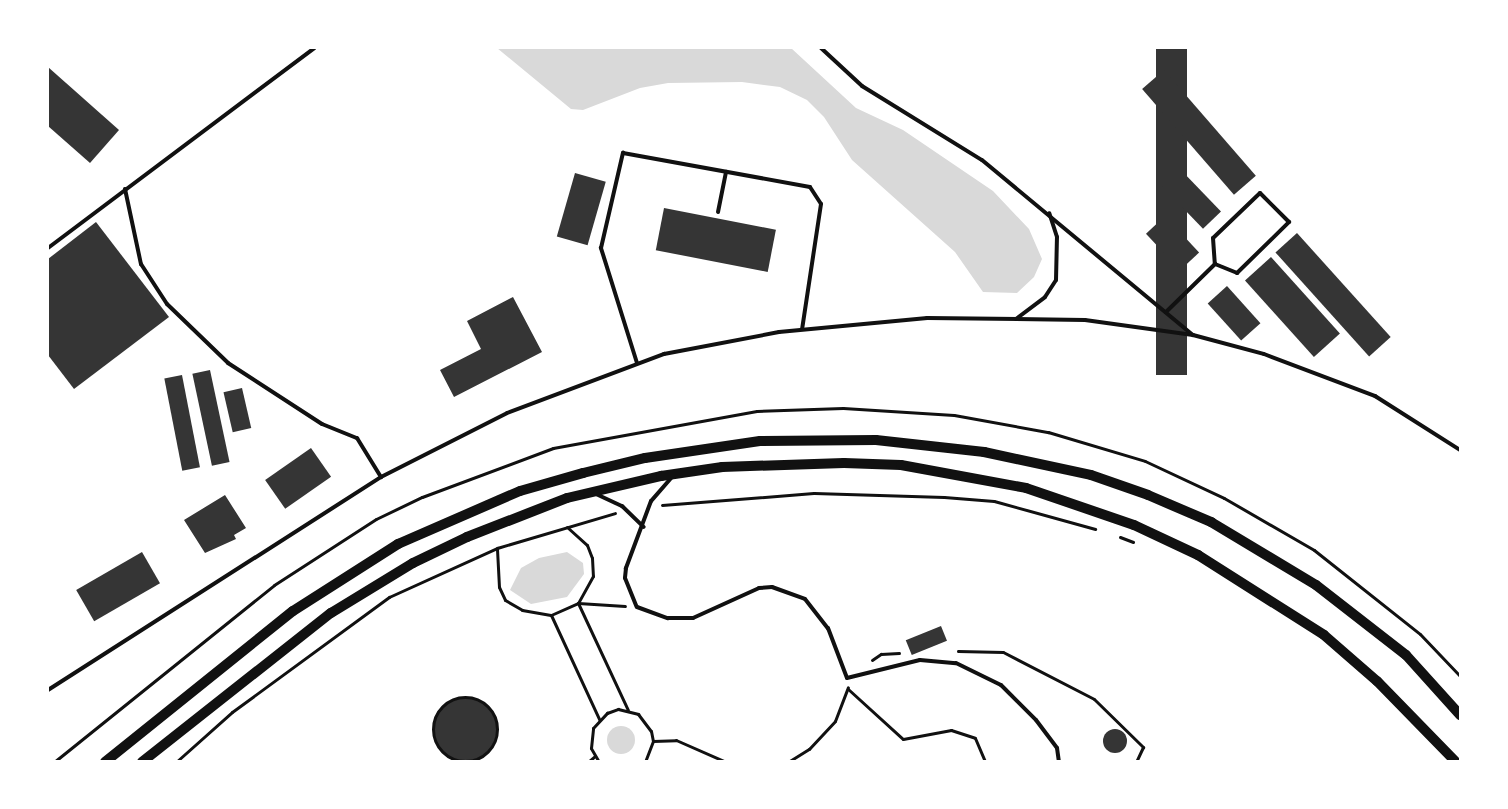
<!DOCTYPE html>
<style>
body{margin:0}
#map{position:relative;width:1508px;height:809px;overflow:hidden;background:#fff;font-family:Commissioner,sans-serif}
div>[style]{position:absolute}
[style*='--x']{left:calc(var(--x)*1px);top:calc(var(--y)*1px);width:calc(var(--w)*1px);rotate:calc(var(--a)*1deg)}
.water>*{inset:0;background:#d9d9d9}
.round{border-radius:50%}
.building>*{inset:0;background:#353535;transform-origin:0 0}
.path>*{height:3px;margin:-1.5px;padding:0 1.5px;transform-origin:1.5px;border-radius:1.5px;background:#111}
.path>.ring{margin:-1.5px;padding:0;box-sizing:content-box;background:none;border:3px solid #111;border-radius:50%}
.service>*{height:4px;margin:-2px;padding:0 2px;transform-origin:2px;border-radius:2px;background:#111}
.secondary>*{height:10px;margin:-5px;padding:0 5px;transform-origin:5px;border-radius:5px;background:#111}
span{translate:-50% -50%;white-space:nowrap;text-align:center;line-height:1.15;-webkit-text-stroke:5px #fff;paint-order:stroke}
.frame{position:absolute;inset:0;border:49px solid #fff;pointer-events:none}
</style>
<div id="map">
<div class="water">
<div style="clip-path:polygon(497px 48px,791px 48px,856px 108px,903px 130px,993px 191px,1029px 229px,1042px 259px,1034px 277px,1017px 293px,983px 292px,955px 252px,852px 160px,824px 117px,807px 100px,780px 87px,742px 82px,668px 83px,640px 88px,583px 110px,571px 109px)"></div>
<div style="clip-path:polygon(567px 552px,583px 563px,584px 574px,567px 597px,531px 604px,510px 590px,521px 568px,539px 558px)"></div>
<div class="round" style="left:607px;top:726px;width:28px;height:28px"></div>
</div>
<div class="building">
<div style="left:1156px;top:48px;width:31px;height:327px"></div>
<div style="clip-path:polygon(48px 67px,119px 130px,90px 163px,48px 126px)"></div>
<div style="left:1164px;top:70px;width:140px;height:29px;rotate:49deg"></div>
<div style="left:1180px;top:169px;width:59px;height:25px;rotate:46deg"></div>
<div style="left:575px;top:173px;width:32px;height:66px;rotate:16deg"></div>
<div style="left:664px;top:208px;width:114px;height:43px;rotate:11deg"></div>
<div style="left:1165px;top:216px;width:50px;height:26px;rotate:47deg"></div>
<div style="clip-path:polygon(96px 222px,169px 317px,74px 389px,48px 355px,48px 259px)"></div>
<div style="left:1297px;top:233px;width:140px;height:29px;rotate:48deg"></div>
<div style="left:1271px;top:257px;width:103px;height:35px;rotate:48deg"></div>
<div style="left:1227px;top:286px;width:50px;height:26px;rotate:48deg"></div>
<div style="clip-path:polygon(513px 297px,542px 352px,454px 397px,440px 370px,481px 349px,467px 321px)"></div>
<div style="left:210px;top:370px;width:94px;height:18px;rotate:78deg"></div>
<div style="left:182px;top:375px;width:94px;height:18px;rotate:79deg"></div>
<div style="left:242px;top:388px;width:41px;height:19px;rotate:77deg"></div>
<div style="left:311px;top:448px;width:35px;height:56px;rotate:55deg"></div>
<div style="clip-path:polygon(225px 495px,246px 528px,234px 535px,236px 539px,205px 553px,184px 520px)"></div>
<div style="left:142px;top:552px;width:36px;height:76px;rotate:60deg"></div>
<div style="left:941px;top:626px;width:16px;height:38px;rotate:68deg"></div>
<div class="round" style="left:433px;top:697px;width:64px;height:64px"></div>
<div class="round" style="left:1103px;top:729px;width:24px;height:24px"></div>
</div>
<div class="path">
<div style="--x:662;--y:505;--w:152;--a:-4.5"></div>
<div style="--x:814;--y:493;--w:130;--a:1.8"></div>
<div style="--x:944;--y:497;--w:50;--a:4.6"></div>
<div style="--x:994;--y:501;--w:105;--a:15.5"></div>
<div style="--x:567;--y:527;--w:27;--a:42"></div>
<div style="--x:587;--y:545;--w:14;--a:69"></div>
<div style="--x:592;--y:558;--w:18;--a:87"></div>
<div style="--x:593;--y:576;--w:31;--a:119"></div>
<div style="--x:578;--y:603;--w:118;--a:65"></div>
<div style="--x:1120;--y:537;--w:14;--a:21"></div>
<div style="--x:497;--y:549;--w:38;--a:87"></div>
<div style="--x:499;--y:587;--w:14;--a:65"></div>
<div style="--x:505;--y:600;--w:20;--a:30"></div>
<div style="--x:522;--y:610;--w:29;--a:10"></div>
<div style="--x:551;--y:615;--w:115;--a:65.2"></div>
<div style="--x:551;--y:615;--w:30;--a:-24"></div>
<div style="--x:578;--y:603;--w:47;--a:3.7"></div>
<div style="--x:958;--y:651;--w:45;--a:1.3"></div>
<div style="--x:1003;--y:652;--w:102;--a:27.3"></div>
<div style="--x:1094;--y:699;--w:69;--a:44.4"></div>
<div style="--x:1143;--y:747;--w:17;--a:115"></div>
<div style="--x:872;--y:660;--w:11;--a:-34"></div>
<div style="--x:881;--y:654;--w:18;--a:-3"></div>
<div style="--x:848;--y:689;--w:74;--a:42.3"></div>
<div style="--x:903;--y:739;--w:49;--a:-10.6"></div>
<div style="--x:951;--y:730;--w:25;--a:18"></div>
<div style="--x:975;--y:738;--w:26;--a:67"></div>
<div class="ring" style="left:433px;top:697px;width:61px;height:61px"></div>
<div style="--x:653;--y:741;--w:23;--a:-2"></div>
<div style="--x:676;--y:740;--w:55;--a:23.7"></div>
<div style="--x:54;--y:762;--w:282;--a:-38.8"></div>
<div style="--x:274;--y:585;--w:121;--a:-32.9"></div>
<div style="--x:376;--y:519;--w:51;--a:-25.6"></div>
<div style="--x:422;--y:497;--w:140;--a:-20.5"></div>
<div style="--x:553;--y:448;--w:207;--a:-10.3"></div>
<div style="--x:757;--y:411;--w:86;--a:-2"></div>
<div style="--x:843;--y:408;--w:111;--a:3.6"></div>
<div style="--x:954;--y:415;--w:96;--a:10.3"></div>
<div style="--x:1048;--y:432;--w:101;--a:16.6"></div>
<div style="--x:1145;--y:461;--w:87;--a:25.1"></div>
<div style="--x:1224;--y:498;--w:104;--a:30"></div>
<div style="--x:1314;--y:550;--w:135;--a:38.4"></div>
<div style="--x:1420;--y:634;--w:58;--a:46.4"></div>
<div style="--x:176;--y:762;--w:75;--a:-41.8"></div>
<div style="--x:232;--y:712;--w:195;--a:-36.2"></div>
<div style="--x:389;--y:597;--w:119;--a:-24.4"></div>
<div style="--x:497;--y:548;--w:123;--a:-16.5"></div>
<div style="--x:588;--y:762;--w:9;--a:-41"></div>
<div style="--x:599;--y:762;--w:16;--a:-120"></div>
<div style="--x:591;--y:748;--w:20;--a:-84"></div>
<div style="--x:593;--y:728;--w:21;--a:-47"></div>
<div style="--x:607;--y:713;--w:12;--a:-20"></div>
<div style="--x:618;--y:709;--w:21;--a:14"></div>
<div style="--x:638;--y:714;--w:21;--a:53"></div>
<div style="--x:651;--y:731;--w:10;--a:79"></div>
<div style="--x:653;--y:741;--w:22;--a:111"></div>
<div style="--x:788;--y:762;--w:25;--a:-32"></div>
<div style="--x:809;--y:749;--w:38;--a:-47"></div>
<div style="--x:835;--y:721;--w:36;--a:-69"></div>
</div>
<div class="service">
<div style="--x:821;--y:48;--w:56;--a:42.8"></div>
<div style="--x:862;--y:86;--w:141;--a:31.7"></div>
<div style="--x:982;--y:160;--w:274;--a:39.7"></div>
<div style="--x:125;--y:189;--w:77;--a:78"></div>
<div style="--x:141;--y:264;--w:48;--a:57"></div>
<div style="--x:167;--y:304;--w:85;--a:44"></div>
<div style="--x:228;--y:363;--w:112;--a:33"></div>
<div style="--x:322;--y:424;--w:38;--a:22"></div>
<div style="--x:357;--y:438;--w:46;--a:58.4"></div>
<div style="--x:718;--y:212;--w:41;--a:-78.7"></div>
<div style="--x:48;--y:248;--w:333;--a:-36.9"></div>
<div style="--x:1166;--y:312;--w:69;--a:-44.4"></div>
<div style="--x:1215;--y:264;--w:24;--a:22"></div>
<div style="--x:1237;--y:273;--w:73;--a:-44.4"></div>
<div style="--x:1289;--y:222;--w:41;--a:-135"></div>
<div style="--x:1260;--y:193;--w:65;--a:136.2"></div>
<div style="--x:1213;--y:238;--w:26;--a:86"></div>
<div style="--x:1016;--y:319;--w:36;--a:-37"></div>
<div style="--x:1045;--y:297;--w:20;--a:-57"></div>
<div style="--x:1056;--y:280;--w:43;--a:-88.7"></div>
<div style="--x:1057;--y:237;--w:25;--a:-108"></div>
<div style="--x:637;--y:363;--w:121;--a:-107.4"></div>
<div style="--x:601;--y:248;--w:98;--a:-77"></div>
<div style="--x:623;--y:153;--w:190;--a:10.3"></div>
<div style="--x:810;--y:187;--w:20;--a:57"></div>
<div style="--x:821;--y:204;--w:126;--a:98.6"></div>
<div style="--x:672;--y:477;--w:32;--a:131"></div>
<div style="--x:651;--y:501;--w:72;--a:110.5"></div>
<div style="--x:626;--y:568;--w:10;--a:96"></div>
<div style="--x:625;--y:578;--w:31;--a:68"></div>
<div style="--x:637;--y:607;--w:33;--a:20"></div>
<div style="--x:668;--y:618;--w:25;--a:0"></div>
<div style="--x:693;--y:618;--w:72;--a:-24.4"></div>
<div style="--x:759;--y:588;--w:13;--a:-4"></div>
<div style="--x:772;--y:587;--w:35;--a:20"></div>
<div style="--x:805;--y:599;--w:37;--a:52"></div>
<div style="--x:828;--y:628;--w:53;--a:69.2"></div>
<div style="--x:847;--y:678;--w:75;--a:-13.9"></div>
<div style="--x:920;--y:660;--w:36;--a:5"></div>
<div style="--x:956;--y:663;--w:50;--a:26.1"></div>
<div style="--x:1001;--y:685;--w:49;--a:45"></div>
<div style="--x:1036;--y:720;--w:35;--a:53"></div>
<div style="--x:1057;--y:748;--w:14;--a:82"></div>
<div style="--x:596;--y:494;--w:29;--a:25"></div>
<div style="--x:622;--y:506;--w:30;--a:44"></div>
<div style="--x:48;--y:690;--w:395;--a:-32.6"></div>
<div style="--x:381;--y:477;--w:141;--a:-26.9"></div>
<div style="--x:507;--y:413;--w:168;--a:-20.6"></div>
<div style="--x:664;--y:354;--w:117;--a:-10.8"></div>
<div style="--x:779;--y:332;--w:149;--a:-5.4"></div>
<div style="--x:927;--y:318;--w:158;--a:0.7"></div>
<div style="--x:1085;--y:320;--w:109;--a:7.9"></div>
<div style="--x:1193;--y:335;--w:73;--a:15"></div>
<div style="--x:1264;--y:354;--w:119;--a:20.7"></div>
<div style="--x:1375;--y:396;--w:101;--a:32.4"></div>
</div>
<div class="secondary">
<div style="--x:105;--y:762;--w:241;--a:-38.8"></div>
<div style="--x:293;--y:611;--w:125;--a:-32.5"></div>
<div style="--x:398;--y:544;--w:133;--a:-23.5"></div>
<div style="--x:520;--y:491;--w:66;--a:-15.9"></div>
<div style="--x:583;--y:473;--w:64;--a:-13.6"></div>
<div style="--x:645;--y:458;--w:116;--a:-8.4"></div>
<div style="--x:760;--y:441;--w:116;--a:-0.5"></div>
<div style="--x:876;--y:440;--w:109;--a:6.3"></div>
<div style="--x:984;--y:452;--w:109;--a:12.1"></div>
<div style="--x:1091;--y:475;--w:60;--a:19.3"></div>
<div style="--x:1148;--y:495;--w:69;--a:23.2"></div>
<div style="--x:1211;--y:522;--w:122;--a:31"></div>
<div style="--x:1316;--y:585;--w:114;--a:37.9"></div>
<div style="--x:1406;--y:655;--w:81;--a:48"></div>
<div style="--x:142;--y:762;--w:241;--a:-38.3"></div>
<div style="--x:331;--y:613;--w:96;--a:-31.4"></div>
<div style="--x:413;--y:563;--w:60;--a:-25.7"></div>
<div style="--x:467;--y:537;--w:107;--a:-21.3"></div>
<div style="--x:567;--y:498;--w:97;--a:-13.2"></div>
<div style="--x:661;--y:476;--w:62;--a:-8.4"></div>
<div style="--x:722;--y:467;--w:122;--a:-1.9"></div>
<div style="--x:844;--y:463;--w:57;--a:2"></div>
<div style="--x:901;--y:465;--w:127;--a:10.4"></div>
<div style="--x:1026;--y:488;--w:114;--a:18.9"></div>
<div style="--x:1134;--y:525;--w:71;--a:25.1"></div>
<div style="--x:1198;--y:555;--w:149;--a:32.4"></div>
<div style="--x:1324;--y:635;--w:70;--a:41"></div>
<div style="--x:1377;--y:681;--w:113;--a:45.7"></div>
</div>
<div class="frame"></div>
</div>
